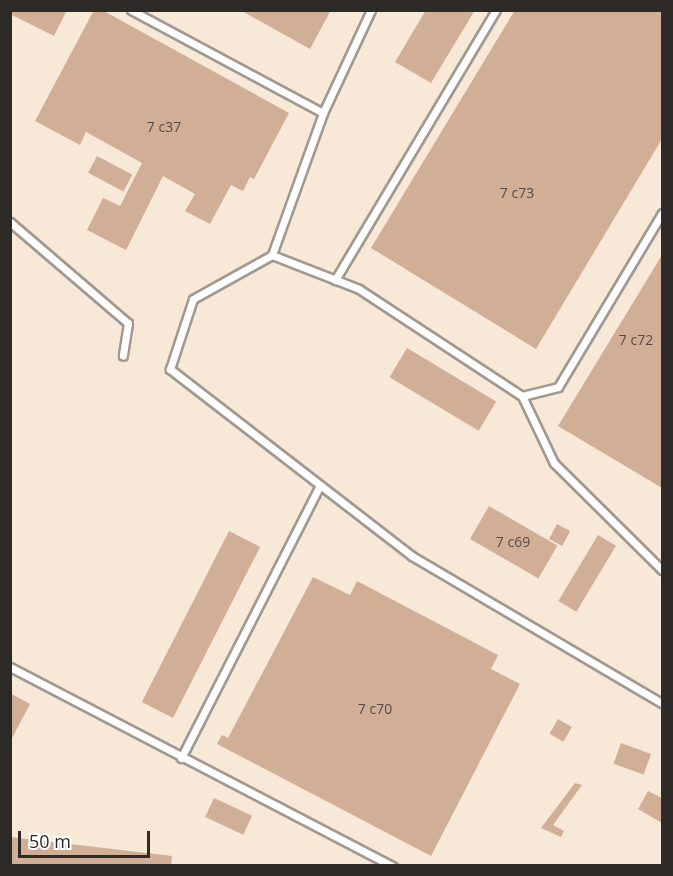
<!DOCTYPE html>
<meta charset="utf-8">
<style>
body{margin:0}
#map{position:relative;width:673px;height:876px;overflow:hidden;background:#fef3ea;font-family:"Open Sans",sans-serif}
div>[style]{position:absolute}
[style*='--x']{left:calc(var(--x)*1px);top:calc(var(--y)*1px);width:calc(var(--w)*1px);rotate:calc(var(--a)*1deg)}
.built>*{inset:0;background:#f8e8d8;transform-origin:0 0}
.building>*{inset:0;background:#d1af97;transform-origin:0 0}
.roads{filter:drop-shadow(2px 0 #a1988f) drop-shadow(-2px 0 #a1988f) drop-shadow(0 2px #a1988f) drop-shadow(0 -2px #a1988f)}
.lane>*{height:7px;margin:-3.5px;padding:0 3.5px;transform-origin:3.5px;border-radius:3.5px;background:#fff}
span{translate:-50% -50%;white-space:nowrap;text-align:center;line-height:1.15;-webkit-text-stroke:4.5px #fff;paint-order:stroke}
.number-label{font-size:14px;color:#574b43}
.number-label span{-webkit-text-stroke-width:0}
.frame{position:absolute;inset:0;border:12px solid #2e2a27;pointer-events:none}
.scale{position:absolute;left:18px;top:831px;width:132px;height:27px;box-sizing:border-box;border:3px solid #2e2a27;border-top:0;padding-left:8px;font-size:18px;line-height:21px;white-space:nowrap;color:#2e2a27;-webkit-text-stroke:4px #fff;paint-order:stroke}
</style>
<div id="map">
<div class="built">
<div style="left:11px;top:11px;width:651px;height:854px"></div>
</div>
<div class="building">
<div style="clip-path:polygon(10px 10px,67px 10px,54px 36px,10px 14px)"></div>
<div style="clip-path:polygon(94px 10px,102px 10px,289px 113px,254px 179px,250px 177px,243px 191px,231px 185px,210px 224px,185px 211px,195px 194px,163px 176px,126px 250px,87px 230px,103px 198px,120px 206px,142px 163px,86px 132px,80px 145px,35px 121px)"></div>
<div style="clip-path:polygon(240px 10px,331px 10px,310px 49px)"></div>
<div style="clip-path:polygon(426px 10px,475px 10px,431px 83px,395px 62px)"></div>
<div style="clip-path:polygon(515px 10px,662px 10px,662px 139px,536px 349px,371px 248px)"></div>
<div style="left:97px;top:156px;width:40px;height:19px;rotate:28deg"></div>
<div style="clip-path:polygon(662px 255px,662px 488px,558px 426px)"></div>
<div style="left:407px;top:348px;width:104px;height:34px;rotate:31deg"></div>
<div style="left:489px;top:506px;width:79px;height:38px;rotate:30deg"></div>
<div style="left:557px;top:524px;width:15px;height:17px;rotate:28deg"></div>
<div style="left:229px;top:531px;width:35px;height:192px;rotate:27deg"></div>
<div style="left:598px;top:535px;width:21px;height:77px;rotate:31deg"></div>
<div style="clip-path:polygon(313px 577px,350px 595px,357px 581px,498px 655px,491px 669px,520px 684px,431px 856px,217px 744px,222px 735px,228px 738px)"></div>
<div style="clip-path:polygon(10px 693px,30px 704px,10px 742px)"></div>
<div style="left:558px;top:719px;width:16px;height:17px;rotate:30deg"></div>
<div style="left:621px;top:743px;width:32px;height:22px;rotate:20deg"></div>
<div style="clip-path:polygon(575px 783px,582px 785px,553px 825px,564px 831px,561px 837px,541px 828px)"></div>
<div style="clip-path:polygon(648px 791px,662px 798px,662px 823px,638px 809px)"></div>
<div style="left:214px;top:798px;width:42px;height:21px;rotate:25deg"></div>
<div style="clip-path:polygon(10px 837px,172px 856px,171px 866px,10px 864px)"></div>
</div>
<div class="roads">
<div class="lane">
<div style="--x:131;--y:10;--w:218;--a:28.2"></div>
<div style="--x:371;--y:10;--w:114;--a:115"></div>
<div style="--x:323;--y:113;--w:151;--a:109.8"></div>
<div style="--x:272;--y:255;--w:90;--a:150.9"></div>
<div style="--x:193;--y:299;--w:74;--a:108.2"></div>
<div style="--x:170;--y:369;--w:306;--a:37.7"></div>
<div style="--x:412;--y:556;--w:290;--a:30.5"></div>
<div style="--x:10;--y:222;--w:155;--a:40.6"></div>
<div style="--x:128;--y:323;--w:33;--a:99"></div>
<div style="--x:272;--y:255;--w:93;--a:21.3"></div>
<div style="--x:359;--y:289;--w:195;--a:33.3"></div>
<div style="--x:522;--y:396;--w:74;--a:64.5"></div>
<div style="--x:554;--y:463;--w:152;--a:44.7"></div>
<div style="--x:335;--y:280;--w:314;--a:-59.2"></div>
<div style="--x:522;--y:396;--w:37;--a:-14"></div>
<div style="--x:558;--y:387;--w:203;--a:-59.1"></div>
<div style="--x:10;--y:667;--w:432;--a:27.5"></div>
<div style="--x:181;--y:758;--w:306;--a:-63"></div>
</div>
</div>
<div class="number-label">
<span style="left:164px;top:127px">7 с37</span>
<span style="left:517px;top:193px">7 с73</span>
<span style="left:636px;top:340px">7 с72</span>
<span style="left:513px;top:542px">7 с69</span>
<span style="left:375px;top:709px">7 с70</span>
</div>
<div class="frame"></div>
<div class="scale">50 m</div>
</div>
